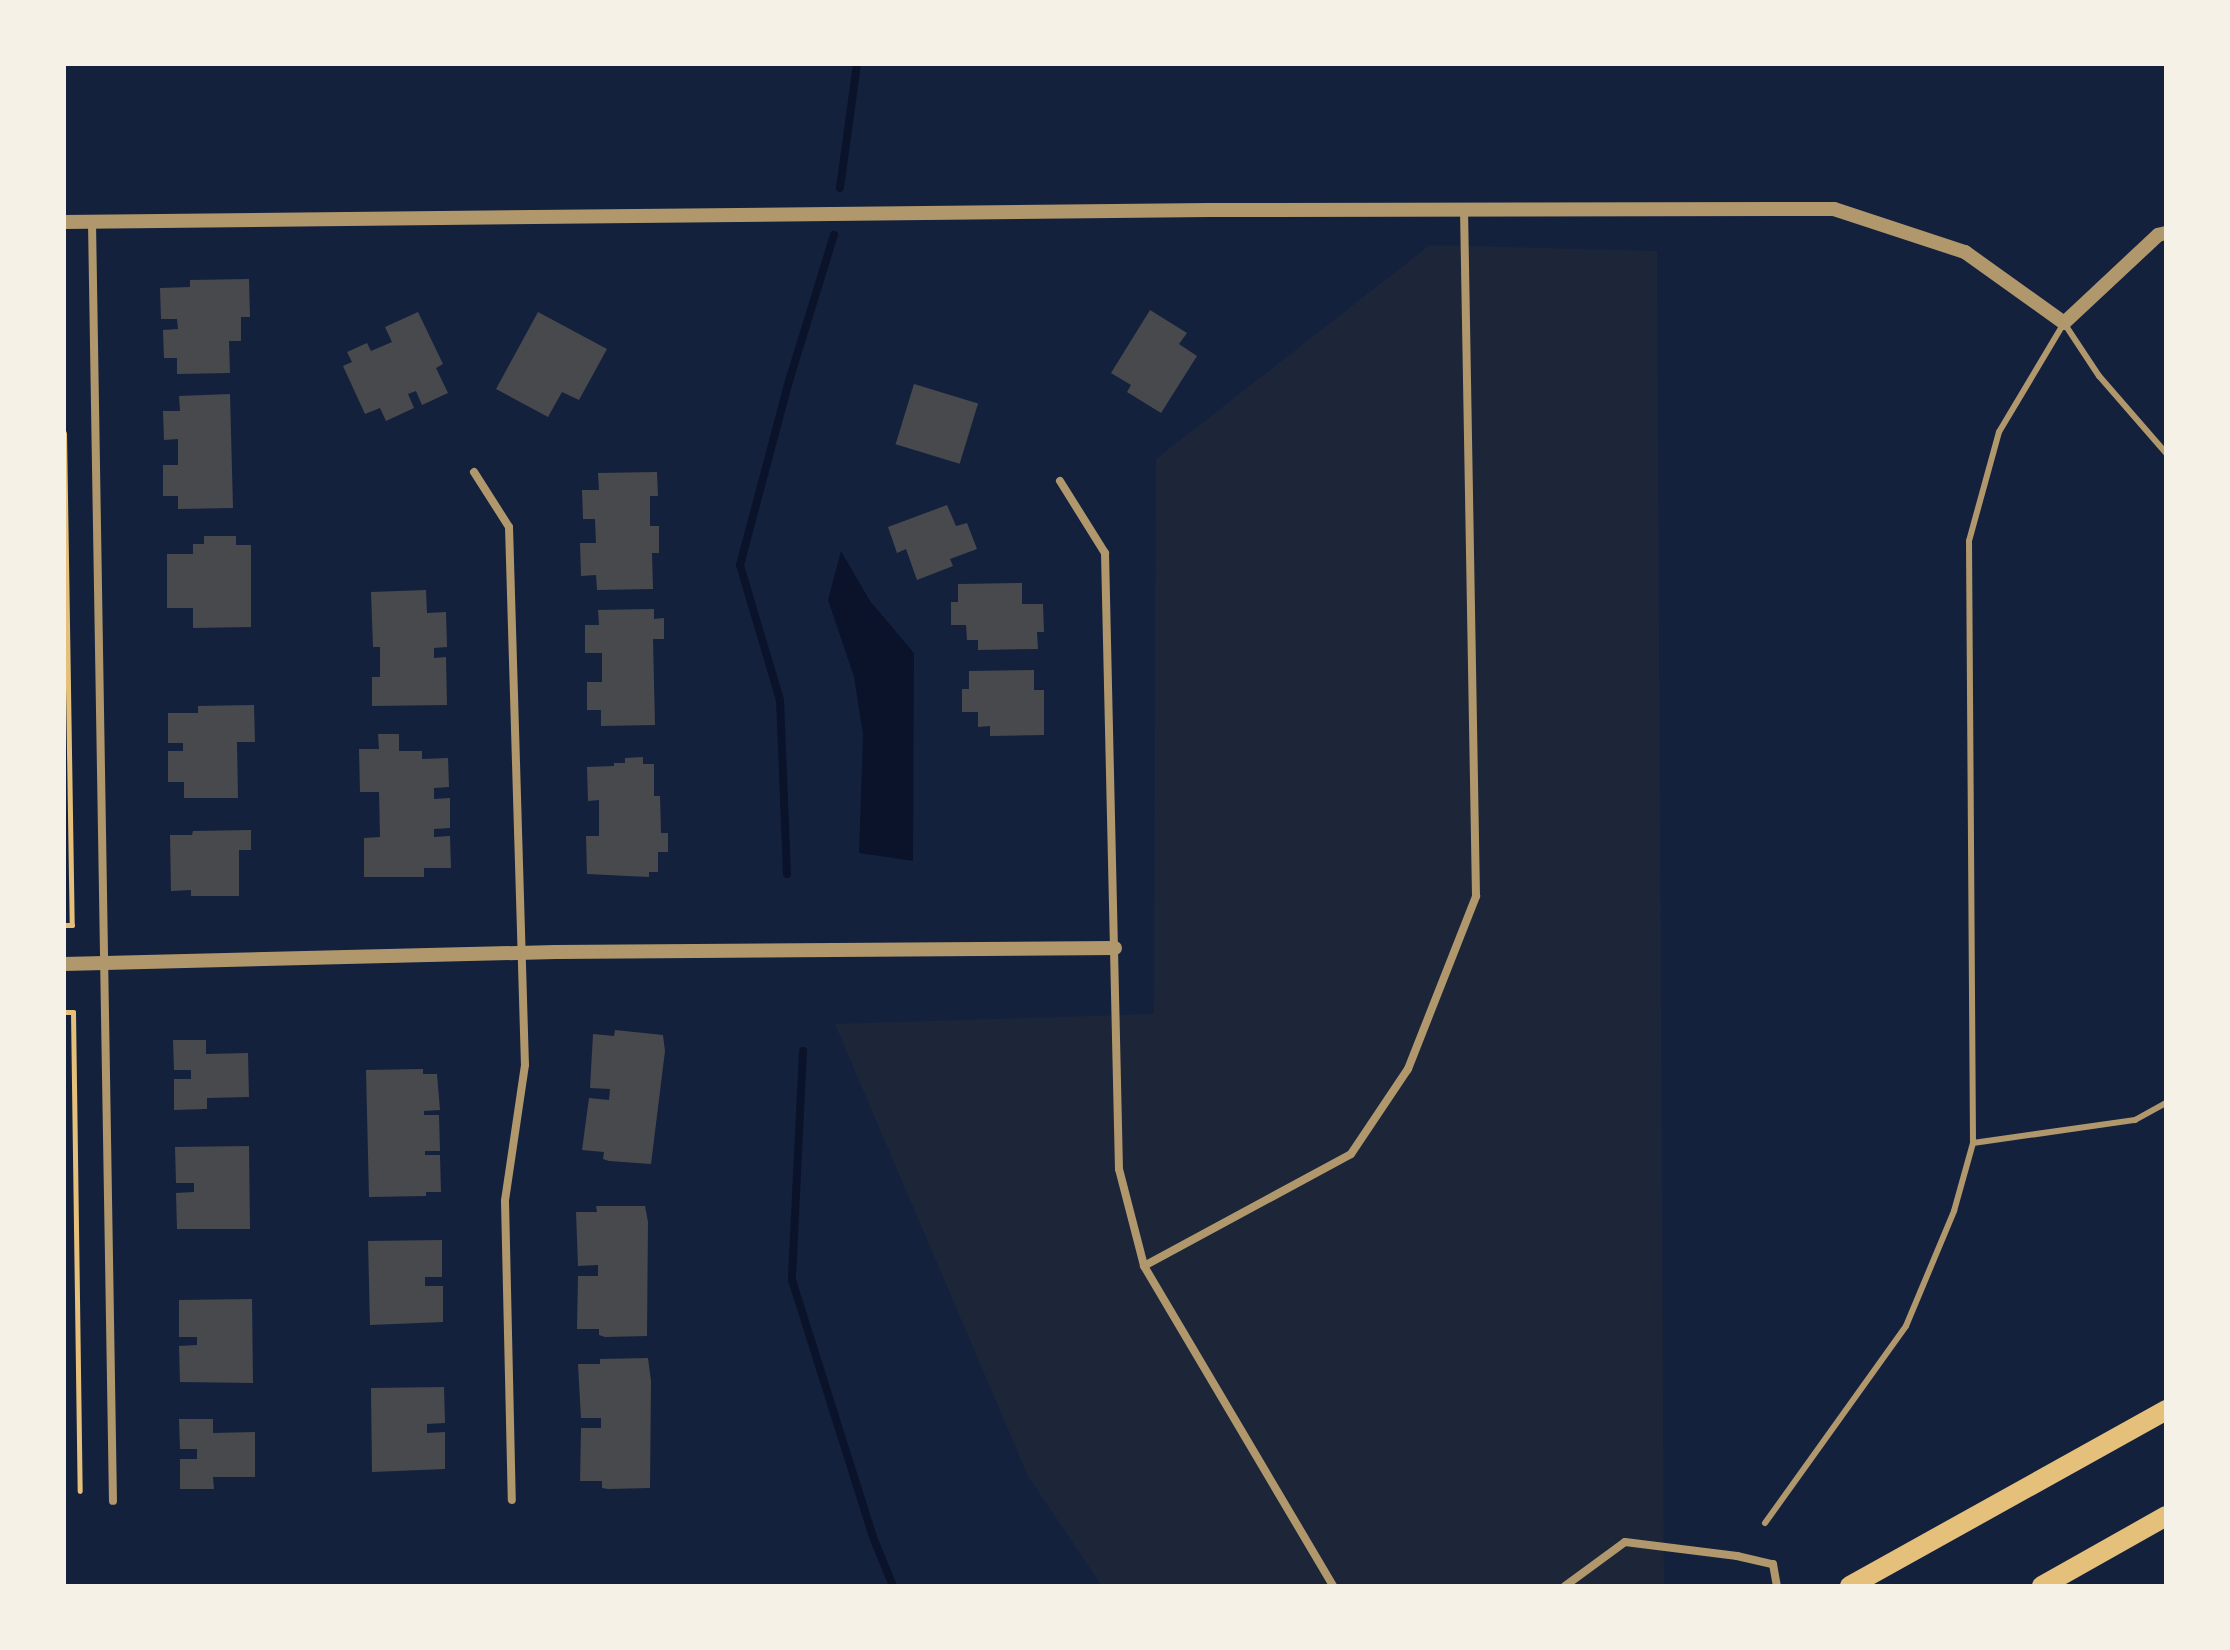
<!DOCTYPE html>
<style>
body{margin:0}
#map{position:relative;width:2230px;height:1650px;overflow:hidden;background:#14213d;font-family:"Source Serif 4",serif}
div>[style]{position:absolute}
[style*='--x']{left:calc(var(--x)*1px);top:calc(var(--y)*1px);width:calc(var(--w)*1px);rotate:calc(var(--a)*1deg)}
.green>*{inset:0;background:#1d2539}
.water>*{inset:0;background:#0b132b}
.stream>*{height:8px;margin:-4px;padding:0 4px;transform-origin:4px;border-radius:4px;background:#0b132b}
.building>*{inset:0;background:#48494c;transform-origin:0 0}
.path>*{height:5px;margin:-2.5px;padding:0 2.5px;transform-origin:2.5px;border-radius:2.5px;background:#e5c07b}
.service>*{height:6px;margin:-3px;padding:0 3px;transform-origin:3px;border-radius:3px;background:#b1986c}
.minor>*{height:8px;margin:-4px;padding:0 4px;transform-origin:4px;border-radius:4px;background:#b1986c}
.tertiary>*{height:14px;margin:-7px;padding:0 7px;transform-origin:7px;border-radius:7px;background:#b1986c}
.primary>*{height:20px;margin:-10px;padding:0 10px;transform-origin:10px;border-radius:10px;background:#e5c07b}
span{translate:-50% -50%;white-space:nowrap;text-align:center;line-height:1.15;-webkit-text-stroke:8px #f6f1e7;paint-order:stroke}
.frame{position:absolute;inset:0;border:66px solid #f6f1e7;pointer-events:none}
</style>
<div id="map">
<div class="green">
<div style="clip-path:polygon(1430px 245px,1657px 251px,1664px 1586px,1102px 1586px,1028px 1476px,835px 1024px,1154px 1014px,1156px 459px)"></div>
</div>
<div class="water">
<div style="clip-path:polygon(841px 551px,870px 601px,914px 653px,913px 861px,859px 853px,863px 735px,854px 677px,828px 600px)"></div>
</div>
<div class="stream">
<div style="--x:840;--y:188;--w:125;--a:-82.2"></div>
<div style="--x:787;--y:874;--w:174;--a:-92.3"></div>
<div style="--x:780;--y:700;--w:141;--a:-106.5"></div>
<div style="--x:740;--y:565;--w:190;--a:-75.1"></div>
<div style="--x:789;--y:381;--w:153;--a:-72.9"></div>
<div style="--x:803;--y:1051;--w:229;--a:92.8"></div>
<div style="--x:792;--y:1280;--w:269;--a:72.5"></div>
<div style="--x:873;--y:1537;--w:53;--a:67.8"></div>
</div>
<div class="building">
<div style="clip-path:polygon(249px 279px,250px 317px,241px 317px,241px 341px,229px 341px,230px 373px,177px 374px,177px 358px,164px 358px,163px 330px,178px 329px,177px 319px,161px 319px,160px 288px,190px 287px,190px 280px)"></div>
<div style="clip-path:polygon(1150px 310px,1187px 333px,1179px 344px,1197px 356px,1161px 413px,1127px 392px,1131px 385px,1111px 373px)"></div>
<div style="clip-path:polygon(418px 312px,443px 364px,436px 368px,448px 393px,422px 405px,416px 391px,408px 394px,414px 408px,386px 421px,380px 408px,365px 414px,343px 366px,352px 362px,347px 352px,367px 343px,371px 351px,392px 342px,385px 327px)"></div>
<div style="clip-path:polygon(538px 312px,607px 349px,579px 400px,562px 392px,548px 417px,496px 389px)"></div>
<div style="left:914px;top:384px;width:67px;height:63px;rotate:17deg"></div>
<div style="clip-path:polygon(230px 394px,233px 508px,178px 509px,178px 496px,163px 496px,163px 465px,178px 465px,178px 439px,164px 440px,163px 411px,180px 411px,179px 396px)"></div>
<div style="clip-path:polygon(657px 472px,658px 496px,650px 496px,650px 526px,659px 526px,659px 553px,652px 553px,653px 589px,597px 590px,596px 575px,581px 576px,580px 543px,596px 543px,595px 519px,583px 519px,582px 490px,599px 490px,598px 473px)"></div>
<div style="clip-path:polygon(947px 505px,956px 526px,967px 523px,977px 549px,950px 559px,953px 566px,917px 580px,906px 549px,897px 553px,888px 527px)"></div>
<div style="clip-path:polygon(204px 536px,236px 536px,236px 545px,251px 545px,251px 627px,193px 628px,193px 608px,167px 608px,167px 554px,193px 554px,193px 544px,204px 544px)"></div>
<div style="clip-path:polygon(1022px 583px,1022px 604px,1043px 604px,1044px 632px,1037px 632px,1038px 649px,978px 650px,978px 640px,967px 640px,966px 625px,951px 625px,951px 602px,958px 602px,958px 584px)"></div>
<div style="clip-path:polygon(426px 590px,427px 613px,446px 612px,447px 647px,434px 648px,434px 658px,446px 657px,447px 705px,372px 706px,372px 677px,380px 677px,380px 647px,373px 647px,371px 592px)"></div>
<div style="clip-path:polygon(654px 609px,654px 619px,664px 618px,664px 639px,653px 639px,655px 725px,601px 726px,601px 710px,587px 710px,587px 682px,602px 682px,602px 653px,585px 653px,585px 625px,599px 625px,598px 610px)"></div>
<div style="clip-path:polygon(1034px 670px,1034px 690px,1044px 690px,1044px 735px,990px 736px,990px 726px,978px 727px,978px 712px,962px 712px,962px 689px,969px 689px,969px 671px)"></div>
<div style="clip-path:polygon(254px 705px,255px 742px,237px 742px,238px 798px,184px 798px,184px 782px,168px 782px,168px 751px,183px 751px,183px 743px,168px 743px,168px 713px,198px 713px,198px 706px)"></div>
<div style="clip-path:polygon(378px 734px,399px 734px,399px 751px,422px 751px,422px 759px,448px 758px,449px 787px,434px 788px,434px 799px,450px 798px,450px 828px,434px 829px,434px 837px,450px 836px,451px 868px,424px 868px,424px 877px,364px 877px,364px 838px,380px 837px,379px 792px,360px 792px,359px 749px,379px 749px)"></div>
<div style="clip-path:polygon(643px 757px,643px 764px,654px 764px,654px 796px,660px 796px,661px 833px,668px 833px,668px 852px,658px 852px,658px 872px,649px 872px,649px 877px,587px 874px,586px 836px,599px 836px,599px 800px,588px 801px,587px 767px,614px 766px,614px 763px,625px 763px,625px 758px)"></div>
<div style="clip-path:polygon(251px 830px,251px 850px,239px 850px,239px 896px,191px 896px,191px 890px,171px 891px,170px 835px,192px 835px,193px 831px)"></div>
<div style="clip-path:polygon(615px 1030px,663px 1035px,665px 1051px,651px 1164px,609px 1161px,603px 1159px,604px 1152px,582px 1150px,589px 1098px,609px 1100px,610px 1089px,590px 1088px,593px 1034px,614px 1036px)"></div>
<div style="clip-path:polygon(173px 1040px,206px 1040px,206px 1054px,248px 1053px,249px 1097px,207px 1098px,207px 1109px,174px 1110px,174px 1079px,191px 1079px,191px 1070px,174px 1070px)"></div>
<div style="clip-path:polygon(423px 1069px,423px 1074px,437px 1074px,440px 1110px,424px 1111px,424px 1115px,439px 1115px,440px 1151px,425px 1151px,425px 1155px,440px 1155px,441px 1192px,426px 1192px,426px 1196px,369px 1197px,366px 1070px)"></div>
<div style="clip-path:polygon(249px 1146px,250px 1229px,177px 1229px,176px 1193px,194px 1192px,194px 1183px,176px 1183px,175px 1147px)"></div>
<div style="clip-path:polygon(596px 1206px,645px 1206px,648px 1222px,647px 1336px,605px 1337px,599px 1335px,599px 1329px,577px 1329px,578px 1276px,598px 1276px,598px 1265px,578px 1266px,576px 1212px,597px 1212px)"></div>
<div style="clip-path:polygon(442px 1240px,442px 1277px,425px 1277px,425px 1286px,443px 1286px,443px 1322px,370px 1325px,368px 1241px)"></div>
<div style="clip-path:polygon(252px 1299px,253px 1383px,180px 1382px,179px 1346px,197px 1345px,197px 1337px,179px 1337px,179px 1300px)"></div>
<div style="clip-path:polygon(648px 1358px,651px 1381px,650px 1488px,608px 1489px,602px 1488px,602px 1481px,580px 1481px,581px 1428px,601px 1428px,601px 1418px,581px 1418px,578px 1364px,600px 1364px,600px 1359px)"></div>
<div style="clip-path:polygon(444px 1387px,445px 1423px,427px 1424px,427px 1433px,445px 1432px,445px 1469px,372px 1472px,371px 1388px)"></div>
<div style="clip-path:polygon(179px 1419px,213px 1419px,213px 1433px,255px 1432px,255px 1477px,213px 1477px,214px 1489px,180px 1489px,180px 1459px,197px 1459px,197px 1449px,180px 1449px)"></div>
</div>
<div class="path">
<div style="--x:64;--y:433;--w:492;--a:89.1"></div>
<div style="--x:72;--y:925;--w:8;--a:180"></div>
<div style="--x:64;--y:1012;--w:9;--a:0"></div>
<div style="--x:73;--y:1012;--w:479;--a:89.2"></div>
</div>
<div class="service">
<div style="--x:2166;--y:453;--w:102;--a:-131"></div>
<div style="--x:2099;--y:376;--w:64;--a:-123.4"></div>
<div style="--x:2064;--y:323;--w:127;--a:120.8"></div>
<div style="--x:1999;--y:432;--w:113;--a:105.4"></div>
<div style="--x:1969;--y:541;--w:602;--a:89.62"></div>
<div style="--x:1973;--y:1143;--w:164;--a:-8.1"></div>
<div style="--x:2135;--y:1120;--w:35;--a:-29"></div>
<div style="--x:1765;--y:1523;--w:242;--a:-54.4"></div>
<div style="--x:1906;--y:1326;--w:125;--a:-67.3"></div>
<div style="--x:1954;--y:1211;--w:71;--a:-74.4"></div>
</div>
<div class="minor">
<div style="--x:92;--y:222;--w:1279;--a:89.06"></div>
<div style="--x:474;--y:472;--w:65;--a:57.5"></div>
<div style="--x:509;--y:527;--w:538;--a:88.3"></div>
<div style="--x:525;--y:1065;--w:137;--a:98.4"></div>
<div style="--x:505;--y:1201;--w:299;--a:88.7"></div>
<div style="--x:1060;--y:481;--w:85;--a:58"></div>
<div style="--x:1105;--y:553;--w:616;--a:88.7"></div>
<div style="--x:1119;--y:1169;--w:100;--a:75.5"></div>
<div style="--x:1144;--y:1266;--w:372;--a:59.4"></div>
<div style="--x:1144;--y:1266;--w:235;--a:-28.4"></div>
<div style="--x:1351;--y:1154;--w:102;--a:-56.2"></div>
<div style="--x:1408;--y:1069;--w:186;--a:-68.5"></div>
<div style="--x:1476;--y:896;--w:687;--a:-91"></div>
<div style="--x:1565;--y:1586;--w:74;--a:-36.3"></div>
<div style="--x:1625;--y:1542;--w:113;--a:7.1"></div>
<div style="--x:1737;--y:1556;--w:37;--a:13"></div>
<div style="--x:1773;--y:1564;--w:22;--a:80"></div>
</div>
<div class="tertiary">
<div style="--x:64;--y:222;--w:1146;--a:-0.6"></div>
<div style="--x:1210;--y:210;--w:624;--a:-0.09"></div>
<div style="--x:1834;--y:209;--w:138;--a:18.2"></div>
<div style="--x:1965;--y:252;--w:122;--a:35.6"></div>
<div style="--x:2064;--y:323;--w:129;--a:-43.1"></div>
<div style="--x:2158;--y:235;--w:8;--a:-14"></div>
<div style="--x:64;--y:964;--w:492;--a:-1.4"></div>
<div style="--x:556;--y:952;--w:559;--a:-0.41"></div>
</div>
<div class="primary">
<div style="--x:1850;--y:1586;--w:362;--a:-29.1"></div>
<div style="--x:2042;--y:1586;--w:142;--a:-29.4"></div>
</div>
<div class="frame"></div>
</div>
